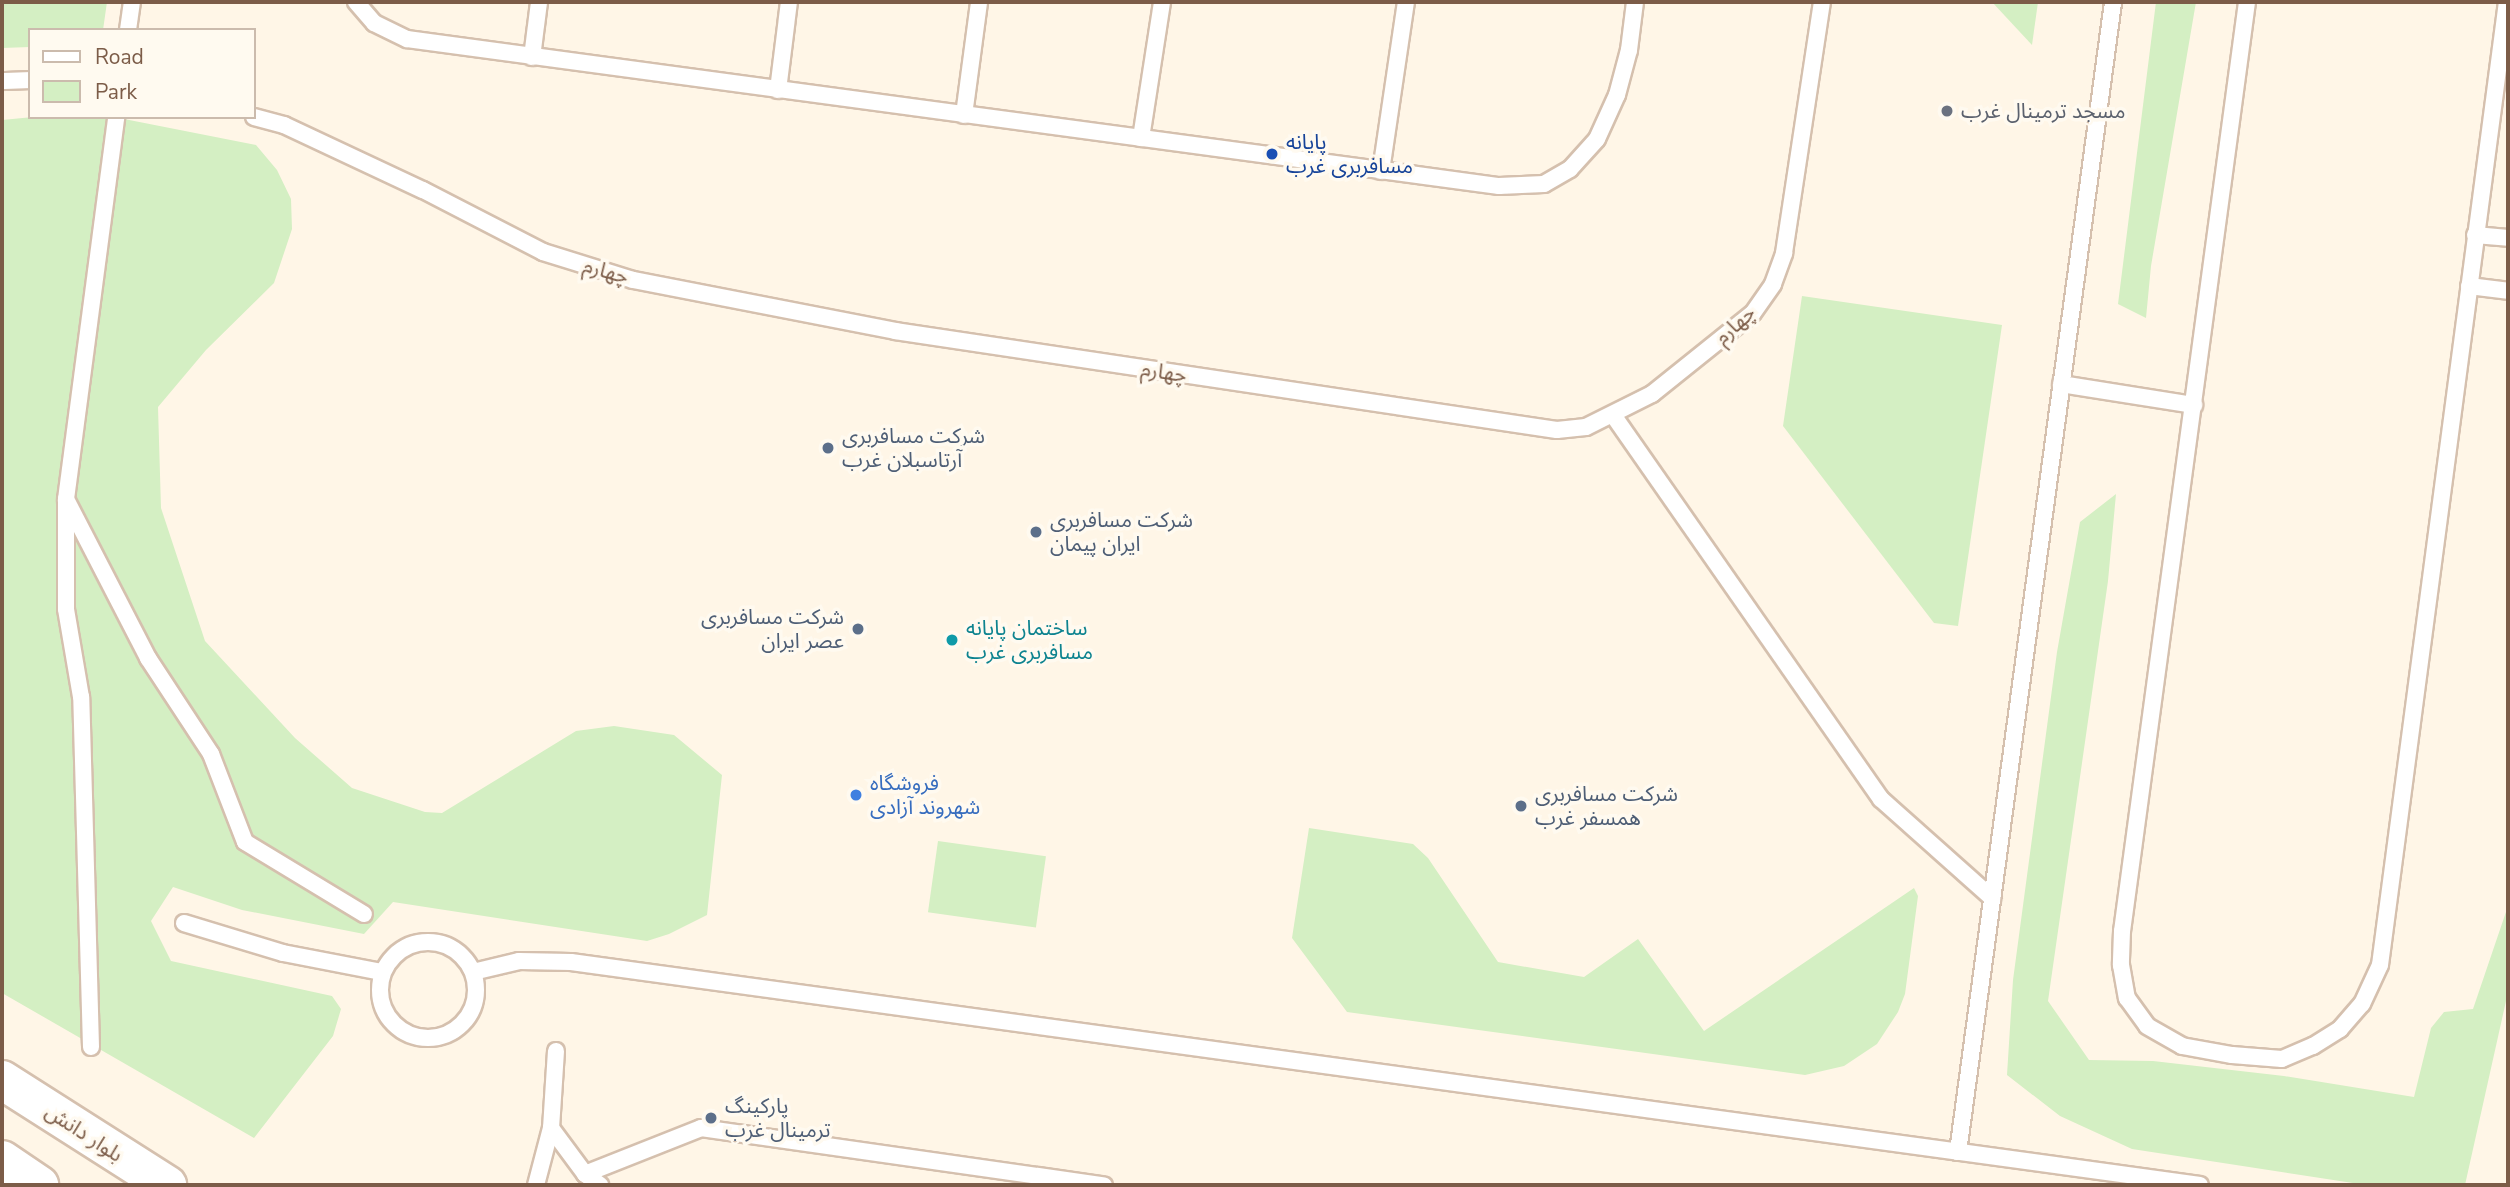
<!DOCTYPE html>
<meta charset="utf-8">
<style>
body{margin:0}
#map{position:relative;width:2510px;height:1187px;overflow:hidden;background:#fff6e7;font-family:"Nunito Sans","Noto Sans Arabic",sans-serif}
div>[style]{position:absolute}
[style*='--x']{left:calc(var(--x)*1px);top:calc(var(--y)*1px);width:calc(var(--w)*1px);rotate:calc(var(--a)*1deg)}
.green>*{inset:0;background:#d4efc3;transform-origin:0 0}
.roads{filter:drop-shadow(2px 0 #d5c0ae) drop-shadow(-2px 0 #d5c0ae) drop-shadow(0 2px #d5c0ae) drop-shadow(0 -2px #d5c0ae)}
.lane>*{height:16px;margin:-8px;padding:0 8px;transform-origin:8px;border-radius:8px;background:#fff}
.lane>.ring{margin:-8px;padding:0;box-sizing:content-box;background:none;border:16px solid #fff;border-radius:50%}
.secondary>*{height:38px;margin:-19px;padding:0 19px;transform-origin:19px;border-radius:19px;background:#fff}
.dots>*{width:19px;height:19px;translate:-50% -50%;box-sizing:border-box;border:4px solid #fffaf0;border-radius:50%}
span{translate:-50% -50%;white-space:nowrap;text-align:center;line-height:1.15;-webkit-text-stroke:7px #fffaf0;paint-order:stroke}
.worship-label{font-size:21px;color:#5b616d}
.left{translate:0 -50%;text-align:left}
.transit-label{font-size:21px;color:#164399}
.street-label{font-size:21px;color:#7c5c48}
.service-label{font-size:21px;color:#4e5e75}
.right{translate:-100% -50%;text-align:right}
.culture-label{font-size:21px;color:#0d838f}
.shop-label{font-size:21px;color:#366cbe}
.frame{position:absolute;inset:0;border:4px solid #7c5c48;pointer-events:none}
.legend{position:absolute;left:28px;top:28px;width:228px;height:91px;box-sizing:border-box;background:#fffaf0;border:2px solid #cbbbad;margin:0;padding:9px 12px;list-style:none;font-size:21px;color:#7c5c48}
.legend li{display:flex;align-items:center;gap:14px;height:35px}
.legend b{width:35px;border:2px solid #cbbbad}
</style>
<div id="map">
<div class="green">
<div style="clip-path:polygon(2px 2px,107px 2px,103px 30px,30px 30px,30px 47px,2px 48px)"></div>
<div style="clip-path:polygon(1992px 2px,2038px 2px,2032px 45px)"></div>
<div style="clip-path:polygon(2156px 2px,2196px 2px,2151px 266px,2146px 318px,2118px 304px)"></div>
<div style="clip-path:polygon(33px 117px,114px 117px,256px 145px,277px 170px,291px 199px,292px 229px,274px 283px,206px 350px,158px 407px,161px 508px,205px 641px,295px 738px,352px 788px,425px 812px,442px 813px,576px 731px,614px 726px,674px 735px,722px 775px,707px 915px,669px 934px,647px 941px,393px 902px,364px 934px,242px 910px,173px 887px,151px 921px,171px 961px,332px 996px,341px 1009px,333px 1036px,254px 1138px,2px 993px,2px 120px)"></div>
<div style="clip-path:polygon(1802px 296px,2002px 325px,1958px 626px,1934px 623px,1783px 426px)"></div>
<div style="clip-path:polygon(2116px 494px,2108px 581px,2048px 1001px,2089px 1060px,2153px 1061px,2284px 1076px,2414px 1097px,2431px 1028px,2444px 1012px,2473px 1009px,2508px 906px,2508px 992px,2465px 1185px,2366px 1185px,2132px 1149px,2060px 1116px,2007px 1075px,2013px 980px,2057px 652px,2080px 522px)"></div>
<div style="clip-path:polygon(1309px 828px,1413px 844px,1428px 858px,1498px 962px,1584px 977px,1638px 939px,1704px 1031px,1914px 888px,1918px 896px,1905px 994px,1898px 1012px,1877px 1044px,1844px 1066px,1805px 1075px,1347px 1012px,1292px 938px)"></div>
<div style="left:938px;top:841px;width:109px;height:72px;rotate:8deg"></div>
</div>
<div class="roads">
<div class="lane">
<div style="--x:356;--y:2;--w:28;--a:49"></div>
<div style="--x:374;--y:23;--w:37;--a:26"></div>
<div style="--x:407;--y:39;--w:1102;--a:7.67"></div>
<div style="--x:1499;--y:186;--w:45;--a:-2.5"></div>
<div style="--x:1544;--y:184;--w:30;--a:-30"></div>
<div style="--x:1570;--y:169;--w:40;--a:-48"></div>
<div style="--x:1597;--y:139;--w:48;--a:-65.6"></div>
<div style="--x:1617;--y:95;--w:47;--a:-75.1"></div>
<div style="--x:1629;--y:50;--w:48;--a:-82.9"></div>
<div style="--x:2247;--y:2;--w:937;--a:97.66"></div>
<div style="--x:2122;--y:931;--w:34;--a:92"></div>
<div style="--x:2121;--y:965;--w:34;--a:80"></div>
<div style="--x:2127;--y:998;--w:34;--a:54"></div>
<div style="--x:2147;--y:1026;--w:40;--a:29.7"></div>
<div style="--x:2182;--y:1046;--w:51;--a:10.2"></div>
<div style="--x:2232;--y:1055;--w:50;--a:4.6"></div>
<div style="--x:2282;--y:1059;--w:34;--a:-23"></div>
<div style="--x:2313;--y:1046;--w:32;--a:-32"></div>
<div style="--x:2340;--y:1029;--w:33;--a:-49"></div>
<div style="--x:2362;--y:1004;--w:43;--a:-65.2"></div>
<div style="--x:2380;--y:965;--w:971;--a:-82.49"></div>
<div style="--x:128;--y:30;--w:28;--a:-82"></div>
<div style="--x:532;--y:57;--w:55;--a:-82.7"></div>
<div style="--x:2;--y:81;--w:28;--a:-2"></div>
<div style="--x:778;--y:90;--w:89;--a:-82.9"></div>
<div style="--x:964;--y:115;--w:114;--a:-82.4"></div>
<div style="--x:254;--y:117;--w:31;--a:15"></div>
<div style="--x:284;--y:125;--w:153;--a:25.1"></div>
<div style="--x:423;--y:190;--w:135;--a:27.3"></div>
<div style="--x:543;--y:252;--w:94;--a:17.3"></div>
<div style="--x:633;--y:280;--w:267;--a:11"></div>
<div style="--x:895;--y:331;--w:669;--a:8.51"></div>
<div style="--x:1557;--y:430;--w:29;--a:-6"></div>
<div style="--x:1586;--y:427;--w:74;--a:-26.6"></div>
<div style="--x:1652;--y:394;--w:129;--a:-38.7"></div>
<div style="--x:1753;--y:313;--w:35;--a:-55"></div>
<div style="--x:1773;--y:284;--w:33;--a:-70"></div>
<div style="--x:1784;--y:253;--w:254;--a:-81.4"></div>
<div style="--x:1141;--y:138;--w:138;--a:-81.2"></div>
<div style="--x:1381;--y:171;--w:171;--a:-81.6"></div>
<div style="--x:2475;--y:235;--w:33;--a:5"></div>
<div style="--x:2469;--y:286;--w:39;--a:7"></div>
<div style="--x:2061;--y:384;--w:135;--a:9"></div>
<div style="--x:1613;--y:415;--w:468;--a:55.1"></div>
<div style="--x:1881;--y:799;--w:149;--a:41.7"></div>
<div style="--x:67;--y:501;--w:177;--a:62.7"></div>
<div style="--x:148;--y:658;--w:115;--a:56.7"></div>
<div style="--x:211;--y:754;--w:94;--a:68.9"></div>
<div style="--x:245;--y:842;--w:139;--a:31.2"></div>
<div style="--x:184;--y:923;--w:103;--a:16.9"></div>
<div style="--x:283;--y:953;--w:101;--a:10.9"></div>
<div class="ring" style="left:380px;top:942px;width:80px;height:80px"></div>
<div style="--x:473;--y:972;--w:47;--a:-13.4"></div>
<div style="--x:519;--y:961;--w:52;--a:1.1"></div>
<div style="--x:571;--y:962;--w:1644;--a:7.79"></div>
<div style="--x:91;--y:1047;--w:350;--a:-91.6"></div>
<div style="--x:81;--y:697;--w:89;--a:-99.7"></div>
<div style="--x:66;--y:609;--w:110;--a:-90"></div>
<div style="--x:66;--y:499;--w:385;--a:-82.5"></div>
<div style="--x:556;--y:1051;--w:77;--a:93.7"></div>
<div style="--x:551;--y:1128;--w:57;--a:53.5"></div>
<div style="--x:585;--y:1174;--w:125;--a:-21.6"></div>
<div style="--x:701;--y:1128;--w:407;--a:8.1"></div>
<div style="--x:1958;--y:1152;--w:1160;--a:-82.32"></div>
<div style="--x:585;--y:1174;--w:19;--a:36"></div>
<div style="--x:536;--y:1185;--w:59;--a:-75.3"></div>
</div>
<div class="secondary">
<div style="--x:2;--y:1080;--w:196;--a:32.5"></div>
<div style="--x:2;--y:1160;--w:45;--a:34"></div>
</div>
</div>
<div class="dots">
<div style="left:1947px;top:111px;background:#6b7280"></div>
<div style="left:1272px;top:154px;background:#1a4fb4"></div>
<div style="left:828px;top:448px;background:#5c6f8a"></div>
<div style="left:1036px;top:532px;background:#5c6f8a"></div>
<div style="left:858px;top:629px;background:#5c6f8a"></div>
<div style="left:952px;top:640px;background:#0f9aa8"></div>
<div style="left:856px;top:795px;background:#3f7fe0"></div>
<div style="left:1521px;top:806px;background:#5c6f8a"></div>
<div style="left:711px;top:1118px;background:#5c6f8a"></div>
</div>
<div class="worship-label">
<span class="left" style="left:1961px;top:111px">مسجد ترمینال غرب</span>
</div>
<div class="transit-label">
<span class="left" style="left:1286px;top:154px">پایانه<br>مسافربری غرب</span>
</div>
<div class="street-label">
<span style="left:606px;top:271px;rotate:16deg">چهارم</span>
<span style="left:1735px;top:325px;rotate:-42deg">چهارم</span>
<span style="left:1164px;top:372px;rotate:9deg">چهارم</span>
<span style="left:84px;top:1133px;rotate:33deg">بلوار دانش</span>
</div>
<div class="service-label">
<span class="left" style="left:842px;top:448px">شرکت مسافربری<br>آرتاسبلان غرب</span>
<span class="left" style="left:1050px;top:532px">شرکت مسافربری<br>ایران پیمان</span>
<span class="right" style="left:844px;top:629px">شرکت مسافربری<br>عصر ایران</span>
<span class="left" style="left:1535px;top:806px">شرکت مسافربری<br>همسفر غرب</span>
<span class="left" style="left:725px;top:1118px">پارکینگ<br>ترمینال غرب</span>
</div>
<div class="culture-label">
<span class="left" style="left:966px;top:640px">ساختمان پایانه<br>مسافربری غرب</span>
</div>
<div class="shop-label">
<span class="left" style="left:870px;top:795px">فروشگاه<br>شهروند آزادی</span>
</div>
<div class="frame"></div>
<ul class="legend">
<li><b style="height:9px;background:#fff"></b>Road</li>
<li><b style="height:19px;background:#d4efc3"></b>Park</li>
</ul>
</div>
